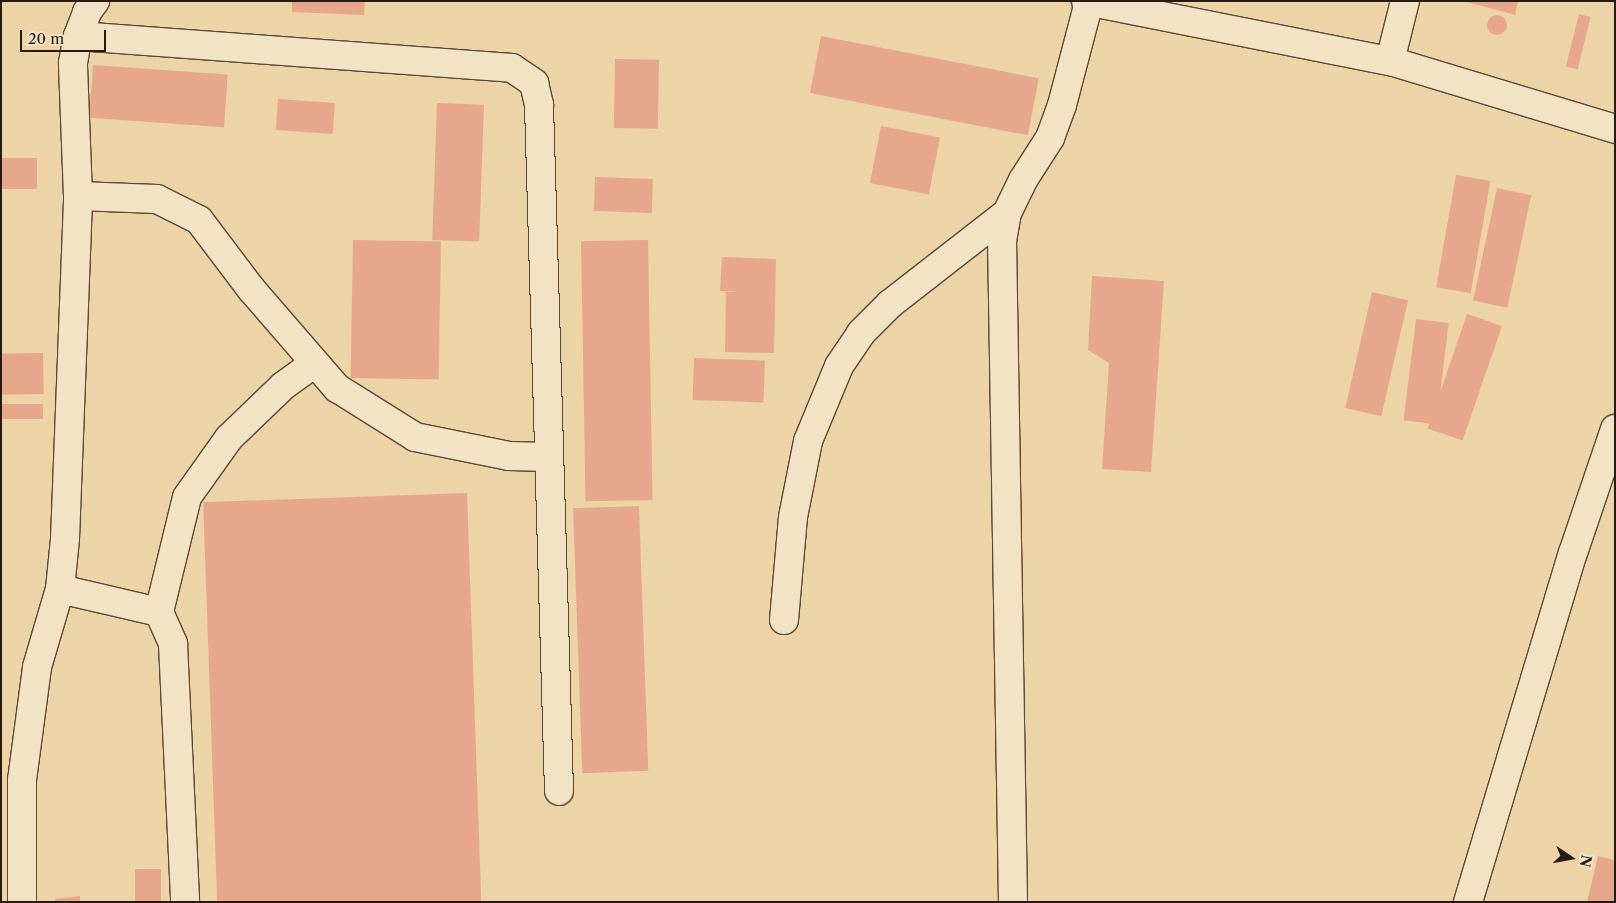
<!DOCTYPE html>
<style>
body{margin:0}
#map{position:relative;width:1616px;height:903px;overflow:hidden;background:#ecd4a6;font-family:"Libre Caslon Text",serif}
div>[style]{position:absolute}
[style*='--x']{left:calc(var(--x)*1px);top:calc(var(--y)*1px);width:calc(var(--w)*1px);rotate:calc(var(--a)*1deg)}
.building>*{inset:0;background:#e7a78d;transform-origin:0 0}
.round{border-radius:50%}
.roads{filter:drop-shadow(1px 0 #584837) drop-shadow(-1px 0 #584837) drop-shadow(0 1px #584837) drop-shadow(0 -1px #584837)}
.minor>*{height:28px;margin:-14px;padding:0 14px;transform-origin:14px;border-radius:14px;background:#f3e3c5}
span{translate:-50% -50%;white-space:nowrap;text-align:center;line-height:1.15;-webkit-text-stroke:5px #f3e3c5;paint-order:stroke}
.frame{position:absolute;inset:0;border:2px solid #261a12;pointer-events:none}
.north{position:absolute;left:1546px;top:833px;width:50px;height:50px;-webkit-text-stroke:4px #f3e3c5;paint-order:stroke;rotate:102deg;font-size:14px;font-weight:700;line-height:20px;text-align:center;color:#261a12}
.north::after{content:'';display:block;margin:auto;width:18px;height:22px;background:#261a12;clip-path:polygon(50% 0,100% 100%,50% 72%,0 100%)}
.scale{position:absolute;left:20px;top:30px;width:86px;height:22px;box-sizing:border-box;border:2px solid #261a12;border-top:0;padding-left:6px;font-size:15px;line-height:18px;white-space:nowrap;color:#261a12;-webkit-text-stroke:4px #f3e3c5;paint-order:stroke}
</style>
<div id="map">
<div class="building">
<div style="clip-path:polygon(292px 1px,365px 1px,364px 15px,292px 12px)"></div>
<div style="clip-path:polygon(1464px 1px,1518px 1px,1515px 15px)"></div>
<div style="left:1579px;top:14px;width:12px;height:54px;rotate:14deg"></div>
<div class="round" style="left:1487px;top:15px;width:20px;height:20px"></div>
<div style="left:821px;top:36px;width:222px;height:58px;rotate:11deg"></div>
<div style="left:615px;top:59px;width:44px;height:69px;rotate:1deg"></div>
<div style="left:93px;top:65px;width:135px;height:53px;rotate:4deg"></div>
<div style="left:278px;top:99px;width:57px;height:31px;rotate:4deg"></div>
<div style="left:437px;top:103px;width:47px;height:137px;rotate:2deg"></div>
<div style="left:881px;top:126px;width:60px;height:58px;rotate:11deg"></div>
<div style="left:1px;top:158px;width:36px;height:31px"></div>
<div style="left:1456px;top:175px;width:35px;height:114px;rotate:10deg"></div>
<div style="left:595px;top:177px;width:58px;height:34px;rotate:2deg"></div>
<div style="left:1497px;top:188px;width:35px;height:115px;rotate:12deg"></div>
<div style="left:353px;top:240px;width:88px;height:138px;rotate:1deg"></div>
<div style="left:648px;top:240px;width:260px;height:67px;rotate:89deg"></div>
<div style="clip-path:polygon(722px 257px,776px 259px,774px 353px,725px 352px,726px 292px,741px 292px,720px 291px)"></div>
<div style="clip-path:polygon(1092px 276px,1164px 281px,1151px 472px,1102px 469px,1109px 363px,1088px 350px)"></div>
<div style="left:1372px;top:292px;width:37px;height:119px;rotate:13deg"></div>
<div style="left:1467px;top:314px;width:37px;height:121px;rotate:19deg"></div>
<div style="left:1416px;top:319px;width:33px;height:102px;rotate:7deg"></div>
<div style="left:43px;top:353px;width:41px;height:42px;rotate:89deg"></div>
<div style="left:694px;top:358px;width:71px;height:42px;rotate:2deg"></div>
<div style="left:43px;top:404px;width:15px;height:42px;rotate:90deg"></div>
<div style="left:467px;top:493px;width:409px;height:264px;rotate:88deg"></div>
<div style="left:639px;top:506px;width:265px;height:66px;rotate:88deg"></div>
<div style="clip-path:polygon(1598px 856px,1615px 860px,1615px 902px,1587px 902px)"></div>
<div style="left:135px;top:869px;width:26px;height:33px"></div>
<div style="clip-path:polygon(80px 896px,80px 902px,55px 902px,55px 899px)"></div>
</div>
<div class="roads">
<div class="minor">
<div style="--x:1086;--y:1;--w:310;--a:11.2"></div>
<div style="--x:1390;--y:61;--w:235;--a:16.8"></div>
<div style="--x:78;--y:36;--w:435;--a:4.2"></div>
<div style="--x:512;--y:68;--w:27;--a:34"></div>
<div style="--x:534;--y:83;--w:23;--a:77"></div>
<div style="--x:539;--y:105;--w:686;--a:88.33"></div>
<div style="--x:1390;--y:61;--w:62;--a:-76"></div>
<div style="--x:78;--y:196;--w:79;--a:2.2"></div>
<div style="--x:157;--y:199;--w:47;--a:26.6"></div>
<div style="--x:199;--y:220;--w:88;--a:52.9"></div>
<div style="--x:252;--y:290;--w:130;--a:49.1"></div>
<div style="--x:337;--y:388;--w:92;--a:32.1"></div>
<div style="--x:415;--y:437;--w:96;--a:11.4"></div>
<div style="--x:509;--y:456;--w:40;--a:1.4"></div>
<div style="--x:60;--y:589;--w:102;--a:13.1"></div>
<div style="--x:159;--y:612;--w:35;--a:66"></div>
<div style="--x:173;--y:644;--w:258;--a:87.3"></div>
<div style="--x:159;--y:612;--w:118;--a:-76.3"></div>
<div style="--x:187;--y:497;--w:72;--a:-54.6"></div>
<div style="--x:229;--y:438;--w:75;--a:-43.9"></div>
<div style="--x:283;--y:386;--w:39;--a:-36"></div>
<div style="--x:784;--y:620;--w:103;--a:-85"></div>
<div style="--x:793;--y:517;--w:77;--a:-78.8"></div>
<div style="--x:808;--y:441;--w:81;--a:-67.5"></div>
<div style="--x:839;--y:366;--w:40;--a:-56"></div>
<div style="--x:861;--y:333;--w:41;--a:-45"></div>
<div style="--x:890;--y:304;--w:148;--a:-37.9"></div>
<div style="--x:22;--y:902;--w:122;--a:-90"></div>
<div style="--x:22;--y:780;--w:114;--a:-82.4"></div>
<div style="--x:37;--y:667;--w:81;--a:-73.6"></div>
<div style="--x:60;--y:589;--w:50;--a:-84.3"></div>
<div style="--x:65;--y:539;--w:343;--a:-87.8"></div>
<div style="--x:78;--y:196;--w:133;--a:-92.2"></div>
<div style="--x:73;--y:63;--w:27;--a:-80"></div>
<div style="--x:78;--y:36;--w:26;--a:-69"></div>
<div style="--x:87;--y:12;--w:14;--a:-54"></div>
<div style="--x:1013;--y:902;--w:661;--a:-90.95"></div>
<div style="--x:1002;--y:241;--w:28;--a:-80"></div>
<div style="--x:1007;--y:213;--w:37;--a:-64"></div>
<div style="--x:1023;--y:180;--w:50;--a:-57.3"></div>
<div style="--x:1050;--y:138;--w:35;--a:-70"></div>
<div style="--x:1062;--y:105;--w:106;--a:-75.3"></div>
<div style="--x:1468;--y:902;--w:364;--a:-73.3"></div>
<div style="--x:1573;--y:553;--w:131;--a:-71.3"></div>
</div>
</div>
<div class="frame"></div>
<div class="north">N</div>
<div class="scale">20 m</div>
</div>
